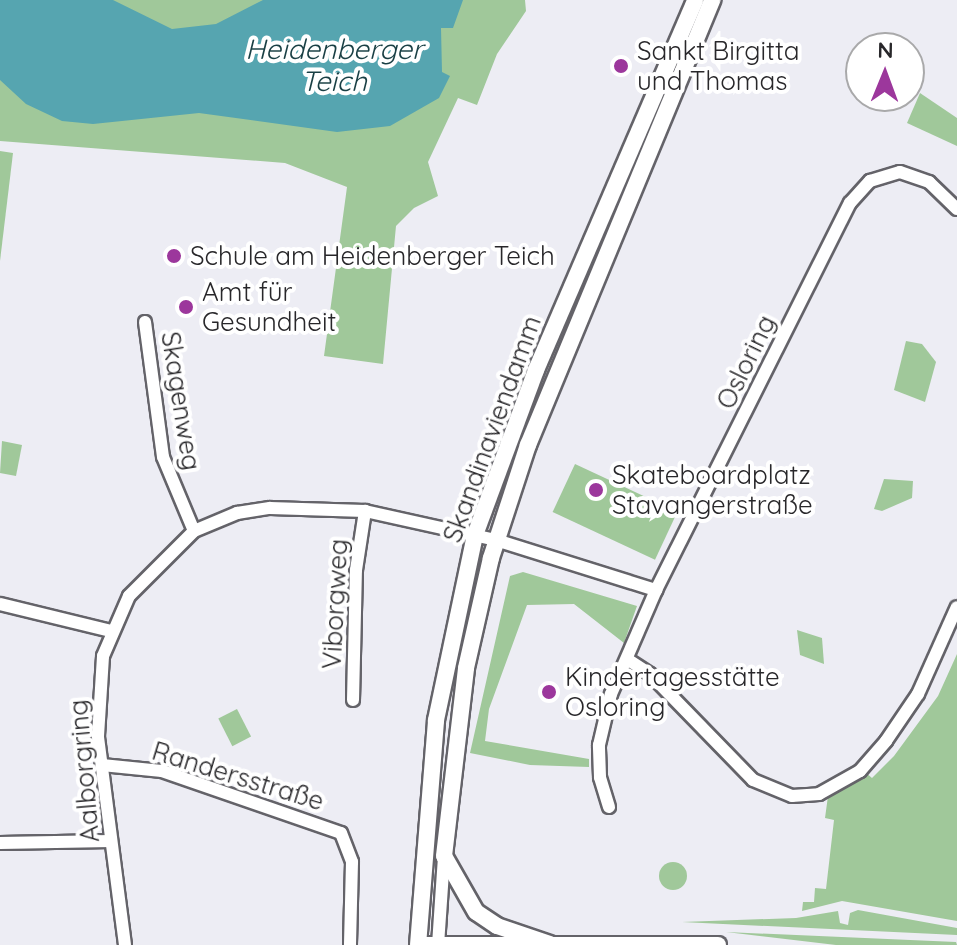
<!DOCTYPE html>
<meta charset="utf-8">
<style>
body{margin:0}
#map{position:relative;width:957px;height:945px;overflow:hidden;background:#ededf4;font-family:Quicksand,sans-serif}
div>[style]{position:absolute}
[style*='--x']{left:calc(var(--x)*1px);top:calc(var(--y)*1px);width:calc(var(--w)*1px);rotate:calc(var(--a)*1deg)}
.green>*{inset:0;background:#a0c89a;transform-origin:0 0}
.round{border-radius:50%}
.water>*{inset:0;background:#56a5b0}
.roads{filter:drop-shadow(2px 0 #646369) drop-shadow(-2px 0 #646369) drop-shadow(0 2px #646369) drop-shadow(0 -2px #646369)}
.minor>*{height:12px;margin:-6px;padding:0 6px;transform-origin:6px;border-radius:6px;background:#fff}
.major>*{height:16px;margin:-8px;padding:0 8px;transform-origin:8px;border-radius:8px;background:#fff}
.dots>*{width:22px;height:22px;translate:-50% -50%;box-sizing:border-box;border:4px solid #fff;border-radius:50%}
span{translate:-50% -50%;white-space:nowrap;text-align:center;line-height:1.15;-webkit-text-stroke:8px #fff;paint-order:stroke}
.poi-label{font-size:26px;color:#28272a}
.left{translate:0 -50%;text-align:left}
.street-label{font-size:26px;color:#28272a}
.water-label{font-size:28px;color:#193f44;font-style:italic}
.north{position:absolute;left:845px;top:32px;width:80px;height:80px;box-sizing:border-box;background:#fff;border:2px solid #a9a9aa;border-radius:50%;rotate:1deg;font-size:22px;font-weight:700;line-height:32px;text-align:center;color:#28272a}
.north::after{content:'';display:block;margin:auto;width:28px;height:36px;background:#9c379c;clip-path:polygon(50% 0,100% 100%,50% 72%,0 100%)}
</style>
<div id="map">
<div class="green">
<div style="clip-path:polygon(0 0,525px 0,526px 11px,497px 54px,477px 105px,458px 98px,428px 162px,438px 196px,414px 208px,396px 226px,383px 364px,324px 356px,347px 187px,285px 163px,0 141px)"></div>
<div style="clip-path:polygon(920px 93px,957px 118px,957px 146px,907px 123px)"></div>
<div style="clip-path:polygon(0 151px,13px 153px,0 261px)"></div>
<div style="clip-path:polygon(906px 341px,922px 344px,936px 362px,925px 402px,894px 390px)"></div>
<div style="clip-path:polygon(2px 441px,22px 445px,16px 476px,0 473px)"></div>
<div style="left:575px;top:464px;width:113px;height:53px;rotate:25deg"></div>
<div style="clip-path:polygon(884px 479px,913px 481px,912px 498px,882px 511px,874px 509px)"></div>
<div style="clip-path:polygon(523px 572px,637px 606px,624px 643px,574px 604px,527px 605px,489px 709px,485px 741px,589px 759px,589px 767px,530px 765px,470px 753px,510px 576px)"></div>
<div style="clip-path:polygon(797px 630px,822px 638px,824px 664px,800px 655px)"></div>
<div style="clip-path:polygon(957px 654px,957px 921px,842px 901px,802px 911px,803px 902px,814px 902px,815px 888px,826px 889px,834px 820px,825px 818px,828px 796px,865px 772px,872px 778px,894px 756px,938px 696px)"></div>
<div style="left:237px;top:709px;width:31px;height:21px;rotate:63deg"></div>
<div class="round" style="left:659px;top:862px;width:28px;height:28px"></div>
<div style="clip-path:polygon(858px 910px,957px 928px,957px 935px,682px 922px,796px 918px,838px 911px,840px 923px,848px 925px,850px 913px)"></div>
<div style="clip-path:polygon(726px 932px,956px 942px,957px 945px,836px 945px)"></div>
</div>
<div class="water">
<div style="clip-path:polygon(0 0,113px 0,172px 29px,216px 24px,263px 0,463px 0,453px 28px,441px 28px,442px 72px,450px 76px,439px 98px,390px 126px,337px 132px,199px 113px,93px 124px,62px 121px,26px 104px,0 80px)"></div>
</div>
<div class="roads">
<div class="minor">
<div style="--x:145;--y:322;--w:136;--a:82.4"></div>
<div style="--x:163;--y:457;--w:80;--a:67.3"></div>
<div style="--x:0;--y:604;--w:114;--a:13.7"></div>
<div style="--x:627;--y:659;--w:27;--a:33"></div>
<div style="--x:650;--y:674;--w:148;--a:45.8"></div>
<div style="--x:753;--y:780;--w:42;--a:22.3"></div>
<div style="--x:792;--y:796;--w:27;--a:-4"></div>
<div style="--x:819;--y:794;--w:47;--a:-29.3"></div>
<div style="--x:860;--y:771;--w:40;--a:-49"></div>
<div style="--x:886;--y:741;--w:57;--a:-55.8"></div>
<div style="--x:918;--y:694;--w:95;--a:-65.9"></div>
<div style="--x:353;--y:700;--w:130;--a:-88.7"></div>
<div style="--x:356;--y:570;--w:60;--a:-81.3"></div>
<div style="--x:102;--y:765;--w:60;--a:5.7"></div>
<div style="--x:162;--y:771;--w:189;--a:19.1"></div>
<div style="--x:341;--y:833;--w:31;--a:69"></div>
<div style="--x:352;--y:862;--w:83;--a:91.4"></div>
<div style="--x:609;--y:807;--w:31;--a:-107"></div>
<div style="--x:600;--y:777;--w:32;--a:-92"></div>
<div style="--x:599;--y:745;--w:52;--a:-76.8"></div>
<div style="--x:611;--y:694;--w:113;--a:-66.6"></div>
<div style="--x:656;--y:590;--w:433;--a:-63.4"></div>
<div style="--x:850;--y:203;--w:30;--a:-48"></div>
<div style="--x:870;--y:181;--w:31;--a:-17"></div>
<div style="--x:900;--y:172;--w:31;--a:19"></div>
<div style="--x:929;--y:182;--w:39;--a:44"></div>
<div style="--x:0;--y:843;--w:111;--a:-1"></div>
<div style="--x:125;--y:945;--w:211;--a:-97.4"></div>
<div style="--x:98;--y:736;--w:80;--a:-86.4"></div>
<div style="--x:103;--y:656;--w:65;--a:-66.6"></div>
<div style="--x:129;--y:596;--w:92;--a:-45"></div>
<div style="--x:194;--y:531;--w:47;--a:-22.7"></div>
<div style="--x:237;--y:513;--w:33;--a:-9"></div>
<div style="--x:270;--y:508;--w:95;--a:1.8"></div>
<div style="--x:365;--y:511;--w:134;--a:12.5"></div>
<div style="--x:496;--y:540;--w:168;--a:17.4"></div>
<div style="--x:438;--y:945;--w:89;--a:-86.1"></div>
</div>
<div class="major">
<div style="--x:550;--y:944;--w:56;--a:-161.2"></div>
<div style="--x:497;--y:926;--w:25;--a:-146"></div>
<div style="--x:476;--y:912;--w:64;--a:-119.7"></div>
<div style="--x:444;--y:856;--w:189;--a:-83.3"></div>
<div style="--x:466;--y:668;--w:113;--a:-77.2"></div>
<div style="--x:491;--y:558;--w:119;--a:-71.9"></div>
<div style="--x:528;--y:445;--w:482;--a:-67.5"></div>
<div style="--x:418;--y:945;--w:226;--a:-85.4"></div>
<div style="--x:436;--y:720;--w:189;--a:-78.1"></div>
<div style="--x:475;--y:535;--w:176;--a:-69.7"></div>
<div style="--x:536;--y:370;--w:403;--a:-66.7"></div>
<div style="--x:419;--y:945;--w:299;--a:0"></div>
</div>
</div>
<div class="dots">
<div style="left:621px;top:66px;background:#9c379c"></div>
<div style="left:174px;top:256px;background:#9c379c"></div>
<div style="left:186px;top:307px;background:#9c379c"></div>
<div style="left:596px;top:490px;background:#9c379c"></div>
<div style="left:549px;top:692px;background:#9c379c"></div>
</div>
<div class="poi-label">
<span class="left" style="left:637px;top:66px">Sankt Birgitta<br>und Thomas</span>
<span class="left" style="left:190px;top:256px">Schule am Heidenberger Teich</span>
<span class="left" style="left:202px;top:307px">Amt für<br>Gesundheit</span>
<span class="left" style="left:612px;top:490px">Skateboardplatz<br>Stavangerstraße</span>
<span class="left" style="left:565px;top:692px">Kindertagesstätte<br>Osloring</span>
</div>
<div class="street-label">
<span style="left:746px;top:362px;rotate:-64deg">Osloring</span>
<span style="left:181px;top:401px;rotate:81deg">Skagenweg</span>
<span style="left:492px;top:429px;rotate:-70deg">Skandinaviendamm</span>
<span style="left:335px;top:604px;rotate:-87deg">Viborgweg</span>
<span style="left:84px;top:771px;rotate:-95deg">Aalborgring</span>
<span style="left:238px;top:776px;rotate:17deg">Randersstraße</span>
</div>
<div class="water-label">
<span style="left:334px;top:65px">Heidenberger<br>Teich</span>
</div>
<div class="north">N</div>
</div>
